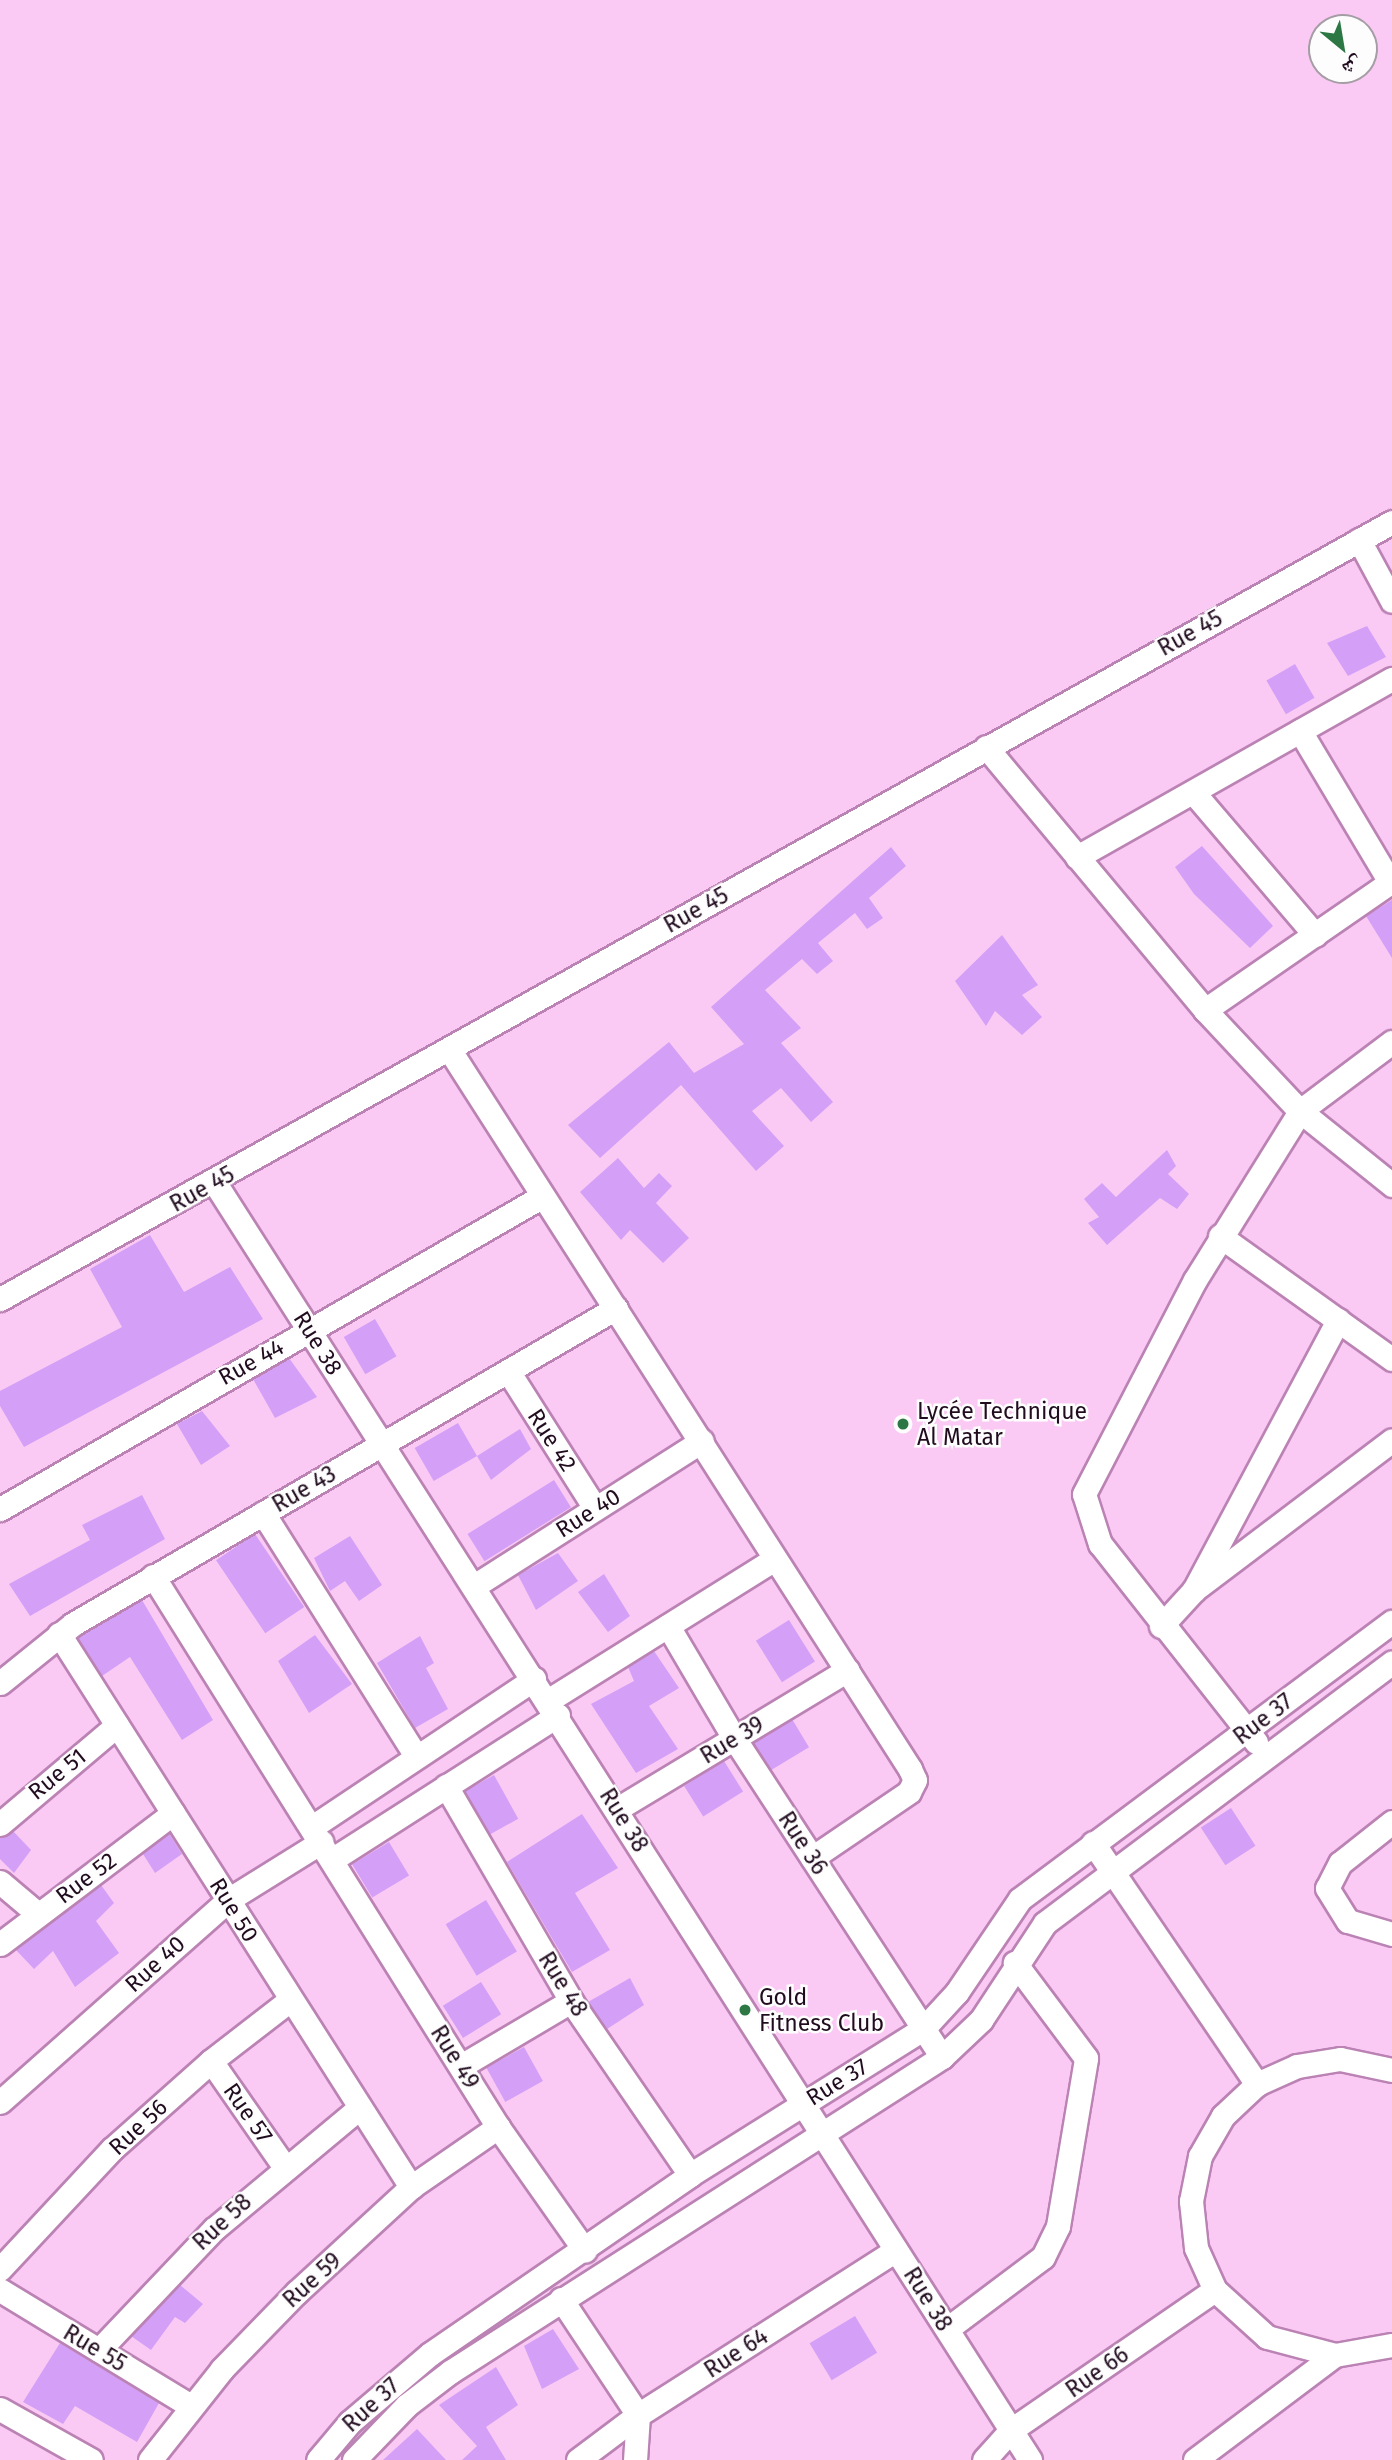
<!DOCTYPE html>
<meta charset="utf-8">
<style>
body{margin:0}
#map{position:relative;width:1392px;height:2460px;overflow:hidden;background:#facaf4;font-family:"Fira Sans","Noto Naskh Arabic",sans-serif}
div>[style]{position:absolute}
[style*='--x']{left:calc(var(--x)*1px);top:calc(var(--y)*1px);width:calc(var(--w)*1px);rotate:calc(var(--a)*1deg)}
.building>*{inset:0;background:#d4a0f7;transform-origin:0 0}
.roads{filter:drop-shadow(2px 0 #bb83b4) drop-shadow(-2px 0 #bb83b4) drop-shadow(0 2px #bb83b4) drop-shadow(0 -2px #bb83b4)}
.minor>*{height:23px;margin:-11.5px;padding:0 11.5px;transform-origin:11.5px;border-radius:11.5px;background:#fff}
.dots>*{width:19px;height:19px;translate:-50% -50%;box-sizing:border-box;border:4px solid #fdfdfd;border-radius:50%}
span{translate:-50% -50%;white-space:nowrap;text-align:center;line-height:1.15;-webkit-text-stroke:5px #fdfdfd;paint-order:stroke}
.street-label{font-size:23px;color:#210c1f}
.poi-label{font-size:23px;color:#210c1f}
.left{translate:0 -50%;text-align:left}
.north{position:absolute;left:1308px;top:14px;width:70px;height:70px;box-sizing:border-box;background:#fdfdfd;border:2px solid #a59da4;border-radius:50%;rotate:150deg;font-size:19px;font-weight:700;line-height:28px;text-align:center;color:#210c1f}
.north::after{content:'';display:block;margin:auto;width:24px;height:32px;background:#2d7744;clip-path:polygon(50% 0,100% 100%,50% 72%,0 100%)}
</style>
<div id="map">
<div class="building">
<div style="clip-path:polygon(1367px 626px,1386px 657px,1348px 676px,1327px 643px)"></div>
<div style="left:1295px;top:664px;width:39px;height:33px;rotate:60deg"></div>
<div style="clip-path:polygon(1202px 846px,1273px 926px,1250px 948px,1194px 894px,1175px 867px)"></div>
<div style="clip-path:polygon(891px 847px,906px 866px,869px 898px,883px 918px,867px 929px,855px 913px,818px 943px,833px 961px,817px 974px,802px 959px,765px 990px,801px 1028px,781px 1043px,833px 1102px,811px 1122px,781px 1088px,752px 1111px,784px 1146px,756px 1171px,681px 1085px,600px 1158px,568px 1125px,669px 1042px,694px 1073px,744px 1044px,711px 1007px)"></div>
<div style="clip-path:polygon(1392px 900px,1392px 958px,1366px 916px)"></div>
<div style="clip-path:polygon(1002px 935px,1038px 985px,1022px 995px,1042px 1017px,1022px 1035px,995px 1011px,986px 1026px,955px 981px)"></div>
<div style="clip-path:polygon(1167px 1150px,1176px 1166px,1168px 1174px,1189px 1194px,1177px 1209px,1160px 1198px,1107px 1245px,1088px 1223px,1099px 1217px,1084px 1199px,1102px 1183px,1116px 1197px)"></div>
<div style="clip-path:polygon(618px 1158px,644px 1188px,659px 1173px,672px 1186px,656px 1203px,689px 1238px,663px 1263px,630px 1230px,621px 1240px,580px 1192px)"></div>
<div style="clip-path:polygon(150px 1235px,184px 1292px,230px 1267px,263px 1319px,24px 1447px,0 1406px,0 1391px,122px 1327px,90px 1269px)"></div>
<div style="left:375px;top:1319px;width:43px;height:36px;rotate:60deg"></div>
<div style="clip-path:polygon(289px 1358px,317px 1397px,275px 1418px,253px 1379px)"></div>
<div style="clip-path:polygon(202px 1411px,230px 1446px,201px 1465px,177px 1424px)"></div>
<div style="left:458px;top:1423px;width:38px;height:50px;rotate:60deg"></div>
<div style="clip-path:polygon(520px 1429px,531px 1449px,491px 1480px,477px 1456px)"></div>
<div style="left:554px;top:1480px;width:32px;height:102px;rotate:58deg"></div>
<div style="clip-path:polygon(142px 1495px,165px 1539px,30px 1616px,9px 1584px,90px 1540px,82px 1525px)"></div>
<div style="left:255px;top:1534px;width:88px;height:47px;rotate:56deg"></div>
<div style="clip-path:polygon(350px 1536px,382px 1585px,359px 1601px,345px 1581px,330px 1591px,314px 1558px)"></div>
<div style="clip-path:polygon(558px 1553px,578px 1581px,536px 1610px,518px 1575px)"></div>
<div style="clip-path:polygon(604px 1574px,630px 1616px,608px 1632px,578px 1592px)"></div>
<div style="clip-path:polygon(142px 1600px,213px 1720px,182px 1740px,130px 1657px,102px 1676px,78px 1638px)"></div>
<div style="left:789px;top:1620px;width:49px;height:39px;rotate:58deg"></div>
<div style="clip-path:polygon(315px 1635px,352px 1684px,309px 1713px,278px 1661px)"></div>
<div style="clip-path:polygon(420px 1636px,434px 1663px,426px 1668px,448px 1709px,415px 1728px,377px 1663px)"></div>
<div style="clip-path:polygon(654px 1651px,679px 1688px,649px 1706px,678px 1749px,636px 1773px,591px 1704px,634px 1681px,628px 1667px)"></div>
<div style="left:792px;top:1719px;width:33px;height:45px;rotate:59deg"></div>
<div style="left:724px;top:1761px;width:36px;height:47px;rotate:58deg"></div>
<div style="left:494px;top:1775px;width:50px;height:33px;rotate:61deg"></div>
<div style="left:1231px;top:1808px;width:45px;height:36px;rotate:57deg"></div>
<div style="clip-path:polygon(582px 1814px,618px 1868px,575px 1893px,610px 1950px,572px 1972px,507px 1862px)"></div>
<div style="clip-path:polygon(13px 1831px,31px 1850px,14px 1873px,0 1859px,0 1838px)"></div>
<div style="clip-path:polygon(169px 1833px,182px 1854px,155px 1873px,143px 1854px)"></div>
<div style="left:389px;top:1842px;width:39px;height:43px;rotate:59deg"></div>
<div style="clip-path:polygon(101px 1885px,114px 1903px,96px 1921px,119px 1953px,75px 1987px,53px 1951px,34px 1969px,16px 1950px)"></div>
<div style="left:486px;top:1900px;width:60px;height:47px;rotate:59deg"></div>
<div style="clip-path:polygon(630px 1978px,644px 2005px,607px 2029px,588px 2002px)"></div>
<div style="left:481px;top:1982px;width:38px;height:45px;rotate:58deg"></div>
<div style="left:524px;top:2047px;width:39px;height:43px;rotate:61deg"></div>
<div style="clip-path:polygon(180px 2285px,203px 2304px,185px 2323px,175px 2317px,151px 2350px,131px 2336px)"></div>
<div style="left:855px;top:2316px;width:43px;height:53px;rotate:59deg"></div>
<div style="clip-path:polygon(553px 2329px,579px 2369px,542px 2389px,524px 2346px)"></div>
<div style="clip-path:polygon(60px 2343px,159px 2403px,137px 2442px,75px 2406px,63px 2424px,23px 2402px)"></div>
<div style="clip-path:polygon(496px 2367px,518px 2405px,486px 2427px,506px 2460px,462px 2460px,477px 2446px,439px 2405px)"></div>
<div style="clip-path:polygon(417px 2429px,446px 2460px,383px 2460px)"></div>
</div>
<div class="roads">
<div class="minor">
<div style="--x:1359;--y:540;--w:69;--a:61.6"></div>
<div style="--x:1300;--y:731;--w:176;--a:59.2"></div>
<div style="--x:986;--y:747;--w:342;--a:50.2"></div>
<div style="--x:1205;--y:1010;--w:139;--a:46.8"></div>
<div style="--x:1300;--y:1111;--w:118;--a:38.8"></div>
<div style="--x:1193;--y:792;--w:188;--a:49.5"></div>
<div style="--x:1077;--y:857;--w:362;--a:-29.5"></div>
<div style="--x:1205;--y:1010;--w:227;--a:-34.6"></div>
<div style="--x:449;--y:1049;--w:855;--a:57.37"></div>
<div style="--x:910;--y:1769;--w:12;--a:66"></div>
<div style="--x:915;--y:1780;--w:13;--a:117"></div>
<div style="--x:909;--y:1792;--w:117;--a:145.8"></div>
<div style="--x:215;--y:1183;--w:1515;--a:57.45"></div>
<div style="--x:1220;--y:1236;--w:211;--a:35.6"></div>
<div style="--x:0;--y:1299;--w:1594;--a:-29.17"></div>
<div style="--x:508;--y:1371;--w:162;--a:57.6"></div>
<div style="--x:0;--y:1509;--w:625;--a:-29.97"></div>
<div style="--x:263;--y:1513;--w:287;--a:57.8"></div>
<div style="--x:153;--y:1576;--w:650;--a:57.95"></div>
<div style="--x:498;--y:2127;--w:151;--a:54.9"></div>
<div style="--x:474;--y:1586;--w:270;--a:-32.5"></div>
<div style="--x:1194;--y:1590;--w:306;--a:-61.9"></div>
<div style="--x:668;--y:1626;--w:130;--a:59.5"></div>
<div style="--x:734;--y:1738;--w:381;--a:56.9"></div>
<div style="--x:1161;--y:1626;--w:49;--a:-47.5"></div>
<div style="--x:1194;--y:1590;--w:248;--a:-37.1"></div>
<div style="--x:59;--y:1634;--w:656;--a:57.52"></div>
<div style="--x:0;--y:1683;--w:94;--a:-38.9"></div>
<div style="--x:73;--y:1624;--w:628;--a:-30.2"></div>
<div style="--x:549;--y:1700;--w:266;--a:-32"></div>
<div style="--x:1256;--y:1742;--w:252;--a:-128.2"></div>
<div style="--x:1100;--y:1544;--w:52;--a:-107.7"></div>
<div style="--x:1084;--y:1494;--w:241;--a:-62.6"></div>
<div style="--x:1195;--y:1280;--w:199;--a:-58.1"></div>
<div style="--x:1300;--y:1111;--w:115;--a:-36.9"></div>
<div style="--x:446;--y:1786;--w:249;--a:59.8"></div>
<div style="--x:571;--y:2001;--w:211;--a:55.6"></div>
<div style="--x:617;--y:1809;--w:269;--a:-31.1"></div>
<div style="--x:1392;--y:1822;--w:66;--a:141.7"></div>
<div style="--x:1340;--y:1863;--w:28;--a:117"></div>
<div style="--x:1327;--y:1888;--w:39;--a:58"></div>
<div style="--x:1348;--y:1921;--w:46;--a:16.5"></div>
<div style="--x:0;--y:1824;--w:153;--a:-40.2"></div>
<div style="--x:312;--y:1827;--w:267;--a:-33.7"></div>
<div style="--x:1093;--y:1843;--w:292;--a:55.8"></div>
<div style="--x:333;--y:1859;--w:267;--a:-32.6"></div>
<div style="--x:0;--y:1882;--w:50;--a:40.1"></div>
<div style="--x:0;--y:1944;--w:217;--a:-37.1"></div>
<div style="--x:211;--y:2061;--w:128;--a:55.2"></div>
<div style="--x:461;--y:2066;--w:128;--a:-30.6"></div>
<div style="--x:1392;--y:2070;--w:53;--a:-168.1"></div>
<div style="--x:1340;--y:2059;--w:44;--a:170.8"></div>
<div style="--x:1297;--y:2066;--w:44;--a:155.8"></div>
<div style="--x:1257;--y:2084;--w:47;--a:136.7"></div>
<div style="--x:1223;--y:2116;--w:46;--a:119.9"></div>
<div style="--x:1200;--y:2156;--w:46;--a:101.3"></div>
<div style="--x:1191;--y:2201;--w:47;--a:83.9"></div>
<div style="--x:1196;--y:2248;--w:46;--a:65.7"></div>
<div style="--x:1215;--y:2290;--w:70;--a:42.1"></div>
<div style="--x:1267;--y:2337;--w:70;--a:14.8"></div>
<div style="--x:1335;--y:2355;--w:58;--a:-10"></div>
<div style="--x:0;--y:2102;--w:305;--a:-41.5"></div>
<div style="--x:228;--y:1900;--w:110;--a:-31.9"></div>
<div style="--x:0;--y:2269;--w:164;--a:-47"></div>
<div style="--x:112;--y:2149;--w:132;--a:-41.6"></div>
<div style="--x:211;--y:2061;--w:100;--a:-37.7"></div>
<div style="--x:0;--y:2290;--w:223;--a:31.3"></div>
<div style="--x:561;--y:2299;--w:139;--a:56.4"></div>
<div style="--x:638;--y:2415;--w:45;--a:93.8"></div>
<div style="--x:947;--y:2329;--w:120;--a:-36.9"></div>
<div style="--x:1043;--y:2257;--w:34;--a:-64"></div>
<div style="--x:1058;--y:2226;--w:170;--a:-80.5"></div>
<div style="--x:1086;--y:2058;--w:119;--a:-126.8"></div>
<div style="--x:99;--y:2350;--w:167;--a:-46.5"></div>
<div style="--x:214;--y:2229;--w:189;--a:-39.8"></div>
<div style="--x:0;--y:2409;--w:104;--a:29.3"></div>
<div style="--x:150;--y:2460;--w:116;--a:-51.6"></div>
<div style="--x:222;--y:2369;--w:107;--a:-45.8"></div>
<div style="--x:297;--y:2292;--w:155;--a:-42.6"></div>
<div style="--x:411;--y:2187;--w:106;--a:-34.6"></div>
<div style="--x:318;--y:2460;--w:50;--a:-49.9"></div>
<div style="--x:350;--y:2422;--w:105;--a:-40.4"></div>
<div style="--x:430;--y:2354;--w:316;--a:-34.5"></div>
<div style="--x:690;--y:2175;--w:275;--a:-32.1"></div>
<div style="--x:923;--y:2029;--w:50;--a:-47.4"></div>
<div style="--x:957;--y:1992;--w:112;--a:-55.9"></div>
<div style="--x:1020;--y:1899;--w:464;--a:-36.7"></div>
<div style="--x:354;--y:2460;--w:76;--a:-46.1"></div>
<div style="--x:407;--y:2405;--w:54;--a:-37.5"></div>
<div style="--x:450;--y:2372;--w:584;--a:-32.63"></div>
<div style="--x:942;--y:2057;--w:54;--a:-43.5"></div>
<div style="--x:981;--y:2020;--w:116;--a:-56.6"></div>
<div style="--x:1045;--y:1923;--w:434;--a:-36.9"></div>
<div style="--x:578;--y:2460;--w:75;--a:-36.9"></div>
<div style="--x:638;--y:2415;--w:306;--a:-32.6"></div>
<div style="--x:984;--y:2460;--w:40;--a:-48"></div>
<div style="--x:1011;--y:2430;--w:247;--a:-34.5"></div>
<div style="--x:1195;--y:2460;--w:175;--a:-36.9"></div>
</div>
</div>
<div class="dots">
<div style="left:903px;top:1424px;background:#2d7744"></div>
<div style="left:745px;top:2010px;background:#2d7744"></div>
</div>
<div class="street-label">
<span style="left:1190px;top:633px;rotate:-29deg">Rue 45</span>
<span style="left:696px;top:910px;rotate:-29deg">Rue 45</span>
<span style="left:202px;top:1189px;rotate:-29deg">Rue 45</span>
<span style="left:318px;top:1343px;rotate:58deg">Rue 38</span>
<span style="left:251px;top:1362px;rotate:-29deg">Rue 44</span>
<span style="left:552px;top:1440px;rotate:57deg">Rue 42</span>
<span style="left:304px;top:1489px;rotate:-30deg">Rue 43</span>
<span style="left:588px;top:1513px;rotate:-32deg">Rue 40</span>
<span style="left:1263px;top:1719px;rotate:-37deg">Rue 37</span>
<span style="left:732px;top:1740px;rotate:-31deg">Rue 39</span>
<span style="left:57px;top:1774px;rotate:-39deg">Rue 51</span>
<span style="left:624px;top:1820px;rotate:58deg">Rue 38</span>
<span style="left:803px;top:1843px;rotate:57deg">Rue 36</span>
<span style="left:86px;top:1878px;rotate:-37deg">Rue 52</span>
<span style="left:234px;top:1910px;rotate:58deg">Rue 50</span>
<span style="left:155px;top:1964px;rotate:-42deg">Rue 40</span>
<span style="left:563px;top:1984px;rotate:58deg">Rue 48</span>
<span style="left:455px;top:2057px;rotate:58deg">Rue 49</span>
<span style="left:837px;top:2082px;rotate:-32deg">Rue 37</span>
<span style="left:248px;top:2113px;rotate:55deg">Rue 57</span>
<span style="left:138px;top:2127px;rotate:-43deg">Rue 56</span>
<span style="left:222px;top:2222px;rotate:-43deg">Rue 58</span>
<span style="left:312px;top:2280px;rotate:-42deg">Rue 59</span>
<span style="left:928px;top:2299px;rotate:58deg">Rue 38</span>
<span style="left:95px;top:2348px;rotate:31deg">Rue 55</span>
<span style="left:736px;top:2353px;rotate:-33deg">Rue 64</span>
<span style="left:1097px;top:2372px;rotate:-35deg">Rue 66</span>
<span style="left:371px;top:2405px;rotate:-42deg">Rue 37</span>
</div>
<div class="poi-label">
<span class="left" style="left:917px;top:1424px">Lycée Technique<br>Al Matar</span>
<span class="left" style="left:759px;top:2010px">Gold<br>Fitness Club</span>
</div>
<div class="north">ش</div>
</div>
